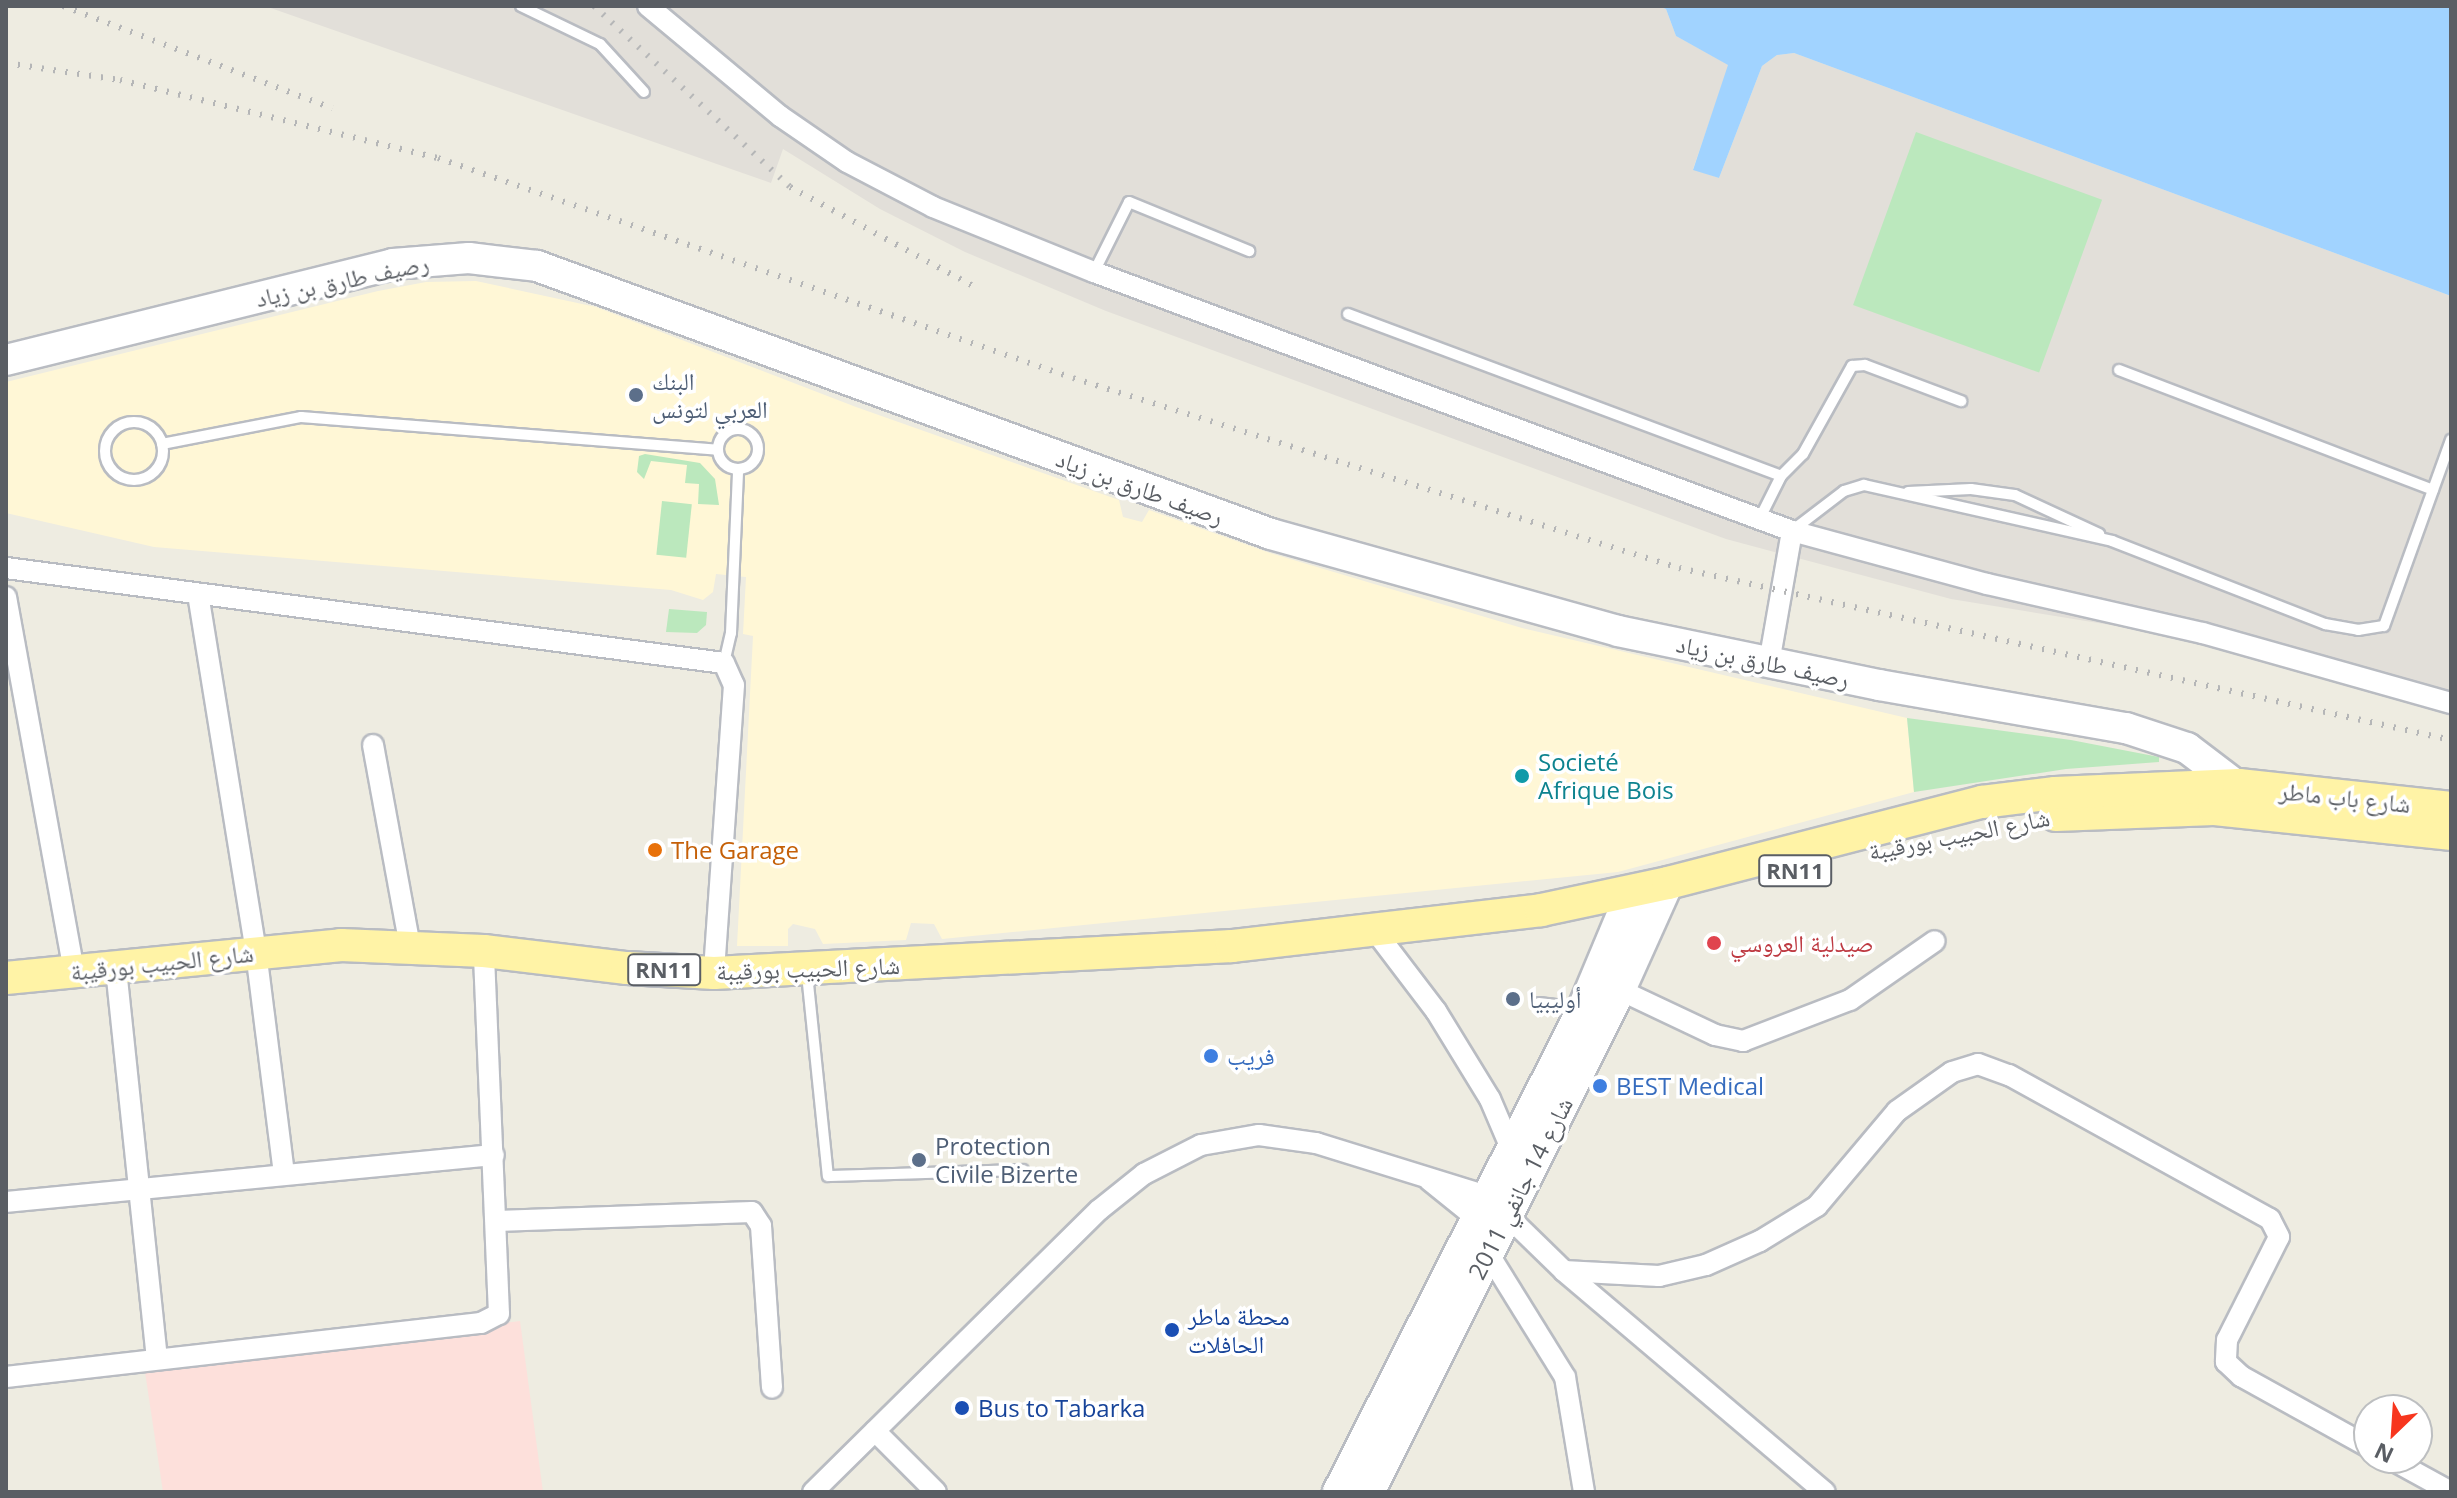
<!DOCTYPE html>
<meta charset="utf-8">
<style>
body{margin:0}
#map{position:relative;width:2457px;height:1498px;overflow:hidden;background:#eeece1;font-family:"Open Sans","Noto Naskh Arabic",sans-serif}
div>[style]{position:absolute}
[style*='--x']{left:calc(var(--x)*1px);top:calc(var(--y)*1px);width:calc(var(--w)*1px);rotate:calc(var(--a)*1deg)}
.commercial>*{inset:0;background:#fff7d6}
.industrial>*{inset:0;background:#e2dfd9}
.medical>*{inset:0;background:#fde0db}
.green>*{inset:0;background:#bbe8bd;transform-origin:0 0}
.water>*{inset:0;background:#a1d3ff}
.roads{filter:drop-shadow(2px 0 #b9bcc2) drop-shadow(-2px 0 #b9bcc2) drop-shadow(0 2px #b9bcc2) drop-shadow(0 -2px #b9bcc2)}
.lane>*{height:10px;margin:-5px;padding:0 5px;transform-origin:5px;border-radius:5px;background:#fff}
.lane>.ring{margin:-5px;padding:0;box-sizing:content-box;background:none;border:10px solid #fff;border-radius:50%}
.street>*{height:20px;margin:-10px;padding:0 10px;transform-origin:10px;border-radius:10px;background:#fff}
.secondary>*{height:30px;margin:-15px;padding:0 15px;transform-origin:15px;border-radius:15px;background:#fff}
.primary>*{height:32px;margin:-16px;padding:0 16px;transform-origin:16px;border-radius:16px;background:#fff3a6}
.rail>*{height:6px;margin-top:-3px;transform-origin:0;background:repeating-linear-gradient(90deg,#b5b6b7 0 2px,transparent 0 12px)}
.dots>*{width:22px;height:22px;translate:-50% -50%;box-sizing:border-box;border:4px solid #fff;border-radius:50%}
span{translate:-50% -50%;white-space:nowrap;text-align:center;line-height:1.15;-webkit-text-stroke:7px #fff;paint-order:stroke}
.shield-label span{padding:2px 6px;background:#fff;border:2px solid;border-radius:6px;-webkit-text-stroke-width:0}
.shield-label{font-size:22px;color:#5a5e64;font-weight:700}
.street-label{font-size:24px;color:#5a5e64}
.service-label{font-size:24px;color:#4e5e75}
.left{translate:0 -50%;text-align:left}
.culture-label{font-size:24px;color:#0d838f}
.food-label{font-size:24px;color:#c56008}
.health-label{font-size:24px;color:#be3a42}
.shop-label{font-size:24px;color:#366cbe}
.transit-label{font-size:24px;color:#164399}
.frame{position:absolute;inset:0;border:8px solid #5a5e64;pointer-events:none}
.north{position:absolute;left:2353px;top:1394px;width:80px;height:80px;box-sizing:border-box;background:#fff;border:2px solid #bdbfc1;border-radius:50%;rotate:205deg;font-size:22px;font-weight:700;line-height:32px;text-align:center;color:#5a5e64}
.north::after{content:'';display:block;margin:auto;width:28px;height:36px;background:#f7361e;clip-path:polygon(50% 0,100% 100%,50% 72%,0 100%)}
</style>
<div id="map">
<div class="commercial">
<div style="clip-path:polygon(476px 281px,596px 307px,856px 407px,1119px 500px,1123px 517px,1142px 522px,1149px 510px,1270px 553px,1522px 628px,1907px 718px,1914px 792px,1618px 872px,942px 939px,934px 924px,911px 923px,906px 940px,823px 944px,815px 929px,793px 924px,788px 929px,788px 946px,737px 946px,753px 636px,743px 634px,746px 577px,716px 574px,713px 592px,703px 600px,671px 590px,154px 547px,6px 513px,6px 382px,378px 291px,426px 282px)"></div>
</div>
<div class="industrial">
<div style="clip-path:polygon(265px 6px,1658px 6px,1666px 9px,1676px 36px,1729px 65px,1693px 169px,1719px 178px,1762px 66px,1777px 55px,1794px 53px,2451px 296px,2451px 708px,2240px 646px,1951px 599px,1726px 539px,1106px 311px,965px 252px,880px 209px,783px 149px,771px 183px)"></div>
</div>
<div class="medical">
<div style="clip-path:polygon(520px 1321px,543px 1492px,163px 1492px,144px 1365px)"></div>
</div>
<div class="green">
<div style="left:1916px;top:132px;width:198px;height:184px;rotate:20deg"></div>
<div style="clip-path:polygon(645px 454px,700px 463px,715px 479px,719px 505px,698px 504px,699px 484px,685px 483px,687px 465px,651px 461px,644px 479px,637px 472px,639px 456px)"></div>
<div style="left:662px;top:501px;width:30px;height:54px;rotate:6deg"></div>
<div style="clip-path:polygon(669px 609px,707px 612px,706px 625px,697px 633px,666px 632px)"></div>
<div style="clip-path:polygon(1907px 718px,2071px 740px,2159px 757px,2159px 762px,2066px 769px,1914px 792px)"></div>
</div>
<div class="water">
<div style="clip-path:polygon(1658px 6px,2451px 6px,2451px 296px,1794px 53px,1777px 55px,1762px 66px,1719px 178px,1693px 170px,1728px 65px,1676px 36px,1666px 9px)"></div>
</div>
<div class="roads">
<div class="lane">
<div style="--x:521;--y:6;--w:88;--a:25.7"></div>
<div style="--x:600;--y:44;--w:65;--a:47.5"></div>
<div style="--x:1094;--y:272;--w:78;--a:-63.4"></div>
<div style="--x:1129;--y:202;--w:130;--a:22.2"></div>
<div style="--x:1348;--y:314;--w:462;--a:20.5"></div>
<div style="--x:2119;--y:370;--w:336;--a:20.9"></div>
<div class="ring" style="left:105px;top:422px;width:48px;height:48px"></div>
<div class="ring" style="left:718px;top:429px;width:30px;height:30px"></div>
<div style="--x:162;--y:444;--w:142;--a:-11"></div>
<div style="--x:301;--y:417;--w:418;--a:4.5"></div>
<div style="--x:1908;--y:492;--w:63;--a:-2.7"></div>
<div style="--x:1971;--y:489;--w:44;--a:7.8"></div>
<div style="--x:2015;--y:495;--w:93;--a:24.9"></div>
<div style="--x:1760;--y:518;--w:47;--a:-63.4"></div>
<div style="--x:1781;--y:476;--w:31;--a:-45"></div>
<div style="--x:1803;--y:454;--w:101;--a:-60.9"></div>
<div style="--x:1852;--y:366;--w:13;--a:-4"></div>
<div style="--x:1865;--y:365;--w:103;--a:20.6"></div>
<div style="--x:1793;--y:530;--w:64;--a:-37.4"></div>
<div style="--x:1844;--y:491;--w:21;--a:-17"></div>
<div style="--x:1864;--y:485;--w:254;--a:12.7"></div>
<div style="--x:2112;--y:541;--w:229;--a:21.3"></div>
<div style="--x:2325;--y:624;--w:34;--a:10"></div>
<div style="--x:2358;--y:630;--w:26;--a:-9"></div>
<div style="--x:2384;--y:626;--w:198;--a:-70.2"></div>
<div style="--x:724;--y:663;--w:31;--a:-77"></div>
<div style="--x:731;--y:633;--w:163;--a:-87.5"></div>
<div style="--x:807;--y:974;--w:203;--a:84.1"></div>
<div style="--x:828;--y:1176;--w:195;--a:-1.8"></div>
<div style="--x:1539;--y:1003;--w:42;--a:6.8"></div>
</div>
<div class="street">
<div style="--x:648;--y:6;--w:172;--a:39.8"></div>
<div style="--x:780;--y:116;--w:81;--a:34.5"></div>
<div style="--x:847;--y:162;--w:97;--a:27.6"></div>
<div style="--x:933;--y:207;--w:174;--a:22"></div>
<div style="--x:1094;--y:272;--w:745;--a:20.36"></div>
<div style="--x:1792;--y:531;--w:202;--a:15.2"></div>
<div style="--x:1987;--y:584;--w:221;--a:12.8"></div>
<div style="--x:2203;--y:633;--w:258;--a:15.8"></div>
<div style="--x:6;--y:568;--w:724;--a:7.54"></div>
<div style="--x:724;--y:663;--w:24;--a:66"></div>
<div style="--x:734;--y:685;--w:289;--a:94"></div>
<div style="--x:198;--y:594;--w:363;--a:80.8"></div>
<div style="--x:256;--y:952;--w:224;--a:82.8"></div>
<div style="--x:6;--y:597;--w:381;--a:79.7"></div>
<div style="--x:1769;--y:663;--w:134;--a:-80.1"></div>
<div style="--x:373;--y:745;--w:204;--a:79.6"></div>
<div style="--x:1372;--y:927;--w:106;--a:52.7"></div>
<div style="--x:1436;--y:1011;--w:103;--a:58.5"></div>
<div style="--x:1490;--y:1099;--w:59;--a:66.9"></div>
<div style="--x:116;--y:969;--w:391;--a:84"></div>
<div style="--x:1620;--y:990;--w:105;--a:25.3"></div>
<div style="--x:1715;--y:1035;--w:29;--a:12"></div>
<div style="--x:1743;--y:1041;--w:115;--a:-21"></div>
<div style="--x:1850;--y:1000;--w:103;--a:-34.8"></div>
<div style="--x:1429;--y:1180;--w:72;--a:38.8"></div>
<div style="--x:6;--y:1202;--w:490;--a:-5.5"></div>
<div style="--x:497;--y:1221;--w:255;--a:-2"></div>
<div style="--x:752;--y:1212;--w:17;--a:57"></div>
<div style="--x:761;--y:1226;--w:162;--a:86.1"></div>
<div style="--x:1488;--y:1253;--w:146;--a:58.2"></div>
<div style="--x:1565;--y:1377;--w:117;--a:80.6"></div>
<div style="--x:1564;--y:1271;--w:95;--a:3"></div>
<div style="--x:1659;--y:1276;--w:48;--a:-13.2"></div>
<div style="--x:1706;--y:1265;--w:59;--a:-24"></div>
<div style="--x:1760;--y:1241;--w:67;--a:-31.6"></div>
<div style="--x:1817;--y:1206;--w:124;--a:-49.9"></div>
<div style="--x:1897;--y:1111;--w:67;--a:-35.3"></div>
<div style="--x:1952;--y:1072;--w:27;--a:-17"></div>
<div style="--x:1978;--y:1064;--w:33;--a:20"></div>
<div style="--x:2009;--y:1075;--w:298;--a:28.9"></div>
<div style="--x:2270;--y:1219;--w:20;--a:63"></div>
<div style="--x:2279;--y:1237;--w:115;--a:116.8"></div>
<div style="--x:2227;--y:1340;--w:22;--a:93"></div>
<div style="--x:2226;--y:1362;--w:21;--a:43"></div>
<div style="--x:2241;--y:1376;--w:146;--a:29"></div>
<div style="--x:6;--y:1377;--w:478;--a:-6.5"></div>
<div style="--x:481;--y:1323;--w:20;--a:-27"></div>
<div style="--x:499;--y:1314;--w:363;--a:-92.4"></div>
<div style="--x:875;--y:1431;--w:86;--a:45"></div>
<div style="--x:2389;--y:1458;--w:71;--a:28.7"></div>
<div style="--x:813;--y:1492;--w:402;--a:-44.6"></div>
<div style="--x:1099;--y:1210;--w:58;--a:-38.7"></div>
<div style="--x:1144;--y:1174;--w:64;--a:-27"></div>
<div style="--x:1201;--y:1145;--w:59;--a:-9.8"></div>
<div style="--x:1259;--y:1135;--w:58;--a:8"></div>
<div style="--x:1316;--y:1143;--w:179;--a:17.2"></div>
<div style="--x:1487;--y:1196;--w:107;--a:44.2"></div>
<div style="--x:1564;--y:1271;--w:342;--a:40.3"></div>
</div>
<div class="secondary">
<div style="--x:6;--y:360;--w:399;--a:-13.9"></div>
<div style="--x:393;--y:264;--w:76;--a:-4.5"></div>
<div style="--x:469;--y:258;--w:68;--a:6.7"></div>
<div style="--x:537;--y:266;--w:781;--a:20.06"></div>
<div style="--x:1271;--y:534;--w:360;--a:15.6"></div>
<div style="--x:1618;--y:631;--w:267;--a:11.7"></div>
<div style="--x:1879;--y:685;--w:251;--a:9.9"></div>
<div style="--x:2126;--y:728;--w:64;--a:18.2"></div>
<div style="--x:2187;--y:748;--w:78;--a:37.2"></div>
<div style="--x:1338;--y:1492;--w:542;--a:-63.15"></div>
<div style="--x:1583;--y:1008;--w:127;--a:-67.3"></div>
<div style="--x:1369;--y:1492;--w:561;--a:-63.43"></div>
<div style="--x:1620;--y:990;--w:117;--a:-65.8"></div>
</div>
<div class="primary">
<div style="--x:2056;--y:815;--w:158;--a:-2.2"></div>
<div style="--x:2214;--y:809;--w:238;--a:6"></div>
<div style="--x:6;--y:978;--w:337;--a:-5.6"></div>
<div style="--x:341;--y:945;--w:143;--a:2.4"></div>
<div style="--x:484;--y:951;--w:144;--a:6.8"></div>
<div style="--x:627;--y:968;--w:87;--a:3.3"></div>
<div style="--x:714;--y:973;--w:519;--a:-2.98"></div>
<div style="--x:1232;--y:946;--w:311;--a:-6.6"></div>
<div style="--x:1541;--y:910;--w:130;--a:-12"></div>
<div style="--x:1668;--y:883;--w:324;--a:-14.5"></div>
<div style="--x:1982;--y:802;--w:74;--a:-7"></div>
<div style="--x:2055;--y:793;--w:184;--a:-2.5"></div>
<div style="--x:2239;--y:785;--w:213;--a:6.2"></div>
</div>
</div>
<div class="rail">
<div style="--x:63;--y:6;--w:288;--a:20.8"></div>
<div style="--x:594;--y:6;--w:267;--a:42.7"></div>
<div style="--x:790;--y:187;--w:208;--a:28.4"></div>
<div style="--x:6;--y:63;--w:115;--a:8.5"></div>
<div style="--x:120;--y:80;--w:327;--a:13.8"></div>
<div style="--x:438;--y:158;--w:672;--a:19.11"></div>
<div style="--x:1073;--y:378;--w:635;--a:17.41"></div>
<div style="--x:1679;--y:568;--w:791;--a:12.56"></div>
</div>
<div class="dots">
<div style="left:636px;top:395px;background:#5c6f8a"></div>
<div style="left:1522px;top:776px;background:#0f9aa8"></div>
<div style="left:655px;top:850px;background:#e8710a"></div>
<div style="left:1714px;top:943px;background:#e0444e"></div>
<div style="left:1513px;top:999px;background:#5c6f8a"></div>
<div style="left:1211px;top:1056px;background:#3f7fe0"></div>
<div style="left:1600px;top:1086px;background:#3f7fe0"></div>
<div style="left:919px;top:1160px;background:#5c6f8a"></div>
<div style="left:1172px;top:1330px;background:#1a4fb4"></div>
<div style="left:962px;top:1408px;background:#1a4fb4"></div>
</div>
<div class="shield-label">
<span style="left:1795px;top:871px">RN11</span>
<span style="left:664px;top:970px">RN11</span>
</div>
<div class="street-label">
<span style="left:342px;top:280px;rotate:-12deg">رصيف طارق بن زياد</span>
<span style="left:1140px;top:487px;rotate:20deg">رصيف طارق بن زياد</span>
<span style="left:1763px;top:661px;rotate:12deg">رصيف طارق بن زياد</span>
<span style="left:2345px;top:797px;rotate:6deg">شارع باب ماطر</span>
<span style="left:1959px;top:834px;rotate:-11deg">شارع الحبيب بورقيبة</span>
<span style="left:162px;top:962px;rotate:-6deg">شارع الحبيب بورقيبة</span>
<span style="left:808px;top:968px;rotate:-2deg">شارع الحبيب بورقيبة</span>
<span style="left:1520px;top:1188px;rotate:-63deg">شارع 14 جانفي 2011</span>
</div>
<div class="service-label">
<span class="left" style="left:652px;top:395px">البنك<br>العربي لتونس</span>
<span class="left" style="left:1529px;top:999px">أوليبيا</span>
<span class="left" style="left:935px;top:1160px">Protection<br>Civile Bizerte</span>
</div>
<div class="culture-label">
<span class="left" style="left:1538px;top:776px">Societé<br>Afrique Bois</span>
</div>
<div class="food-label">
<span class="left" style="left:671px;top:850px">The Garage</span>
</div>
<div class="health-label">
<span class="left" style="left:1730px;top:943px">صيدلية العروسي</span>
</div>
<div class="shop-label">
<span class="left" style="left:1227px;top:1056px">فريب</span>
<span class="left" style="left:1616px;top:1086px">BEST Medical</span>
</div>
<div class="transit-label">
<span class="left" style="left:1188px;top:1330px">محطة ماطر<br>الحافلات</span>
<span class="left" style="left:978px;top:1408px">Bus to Tabarka</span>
</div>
<div class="frame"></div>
<div class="north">N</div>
</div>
